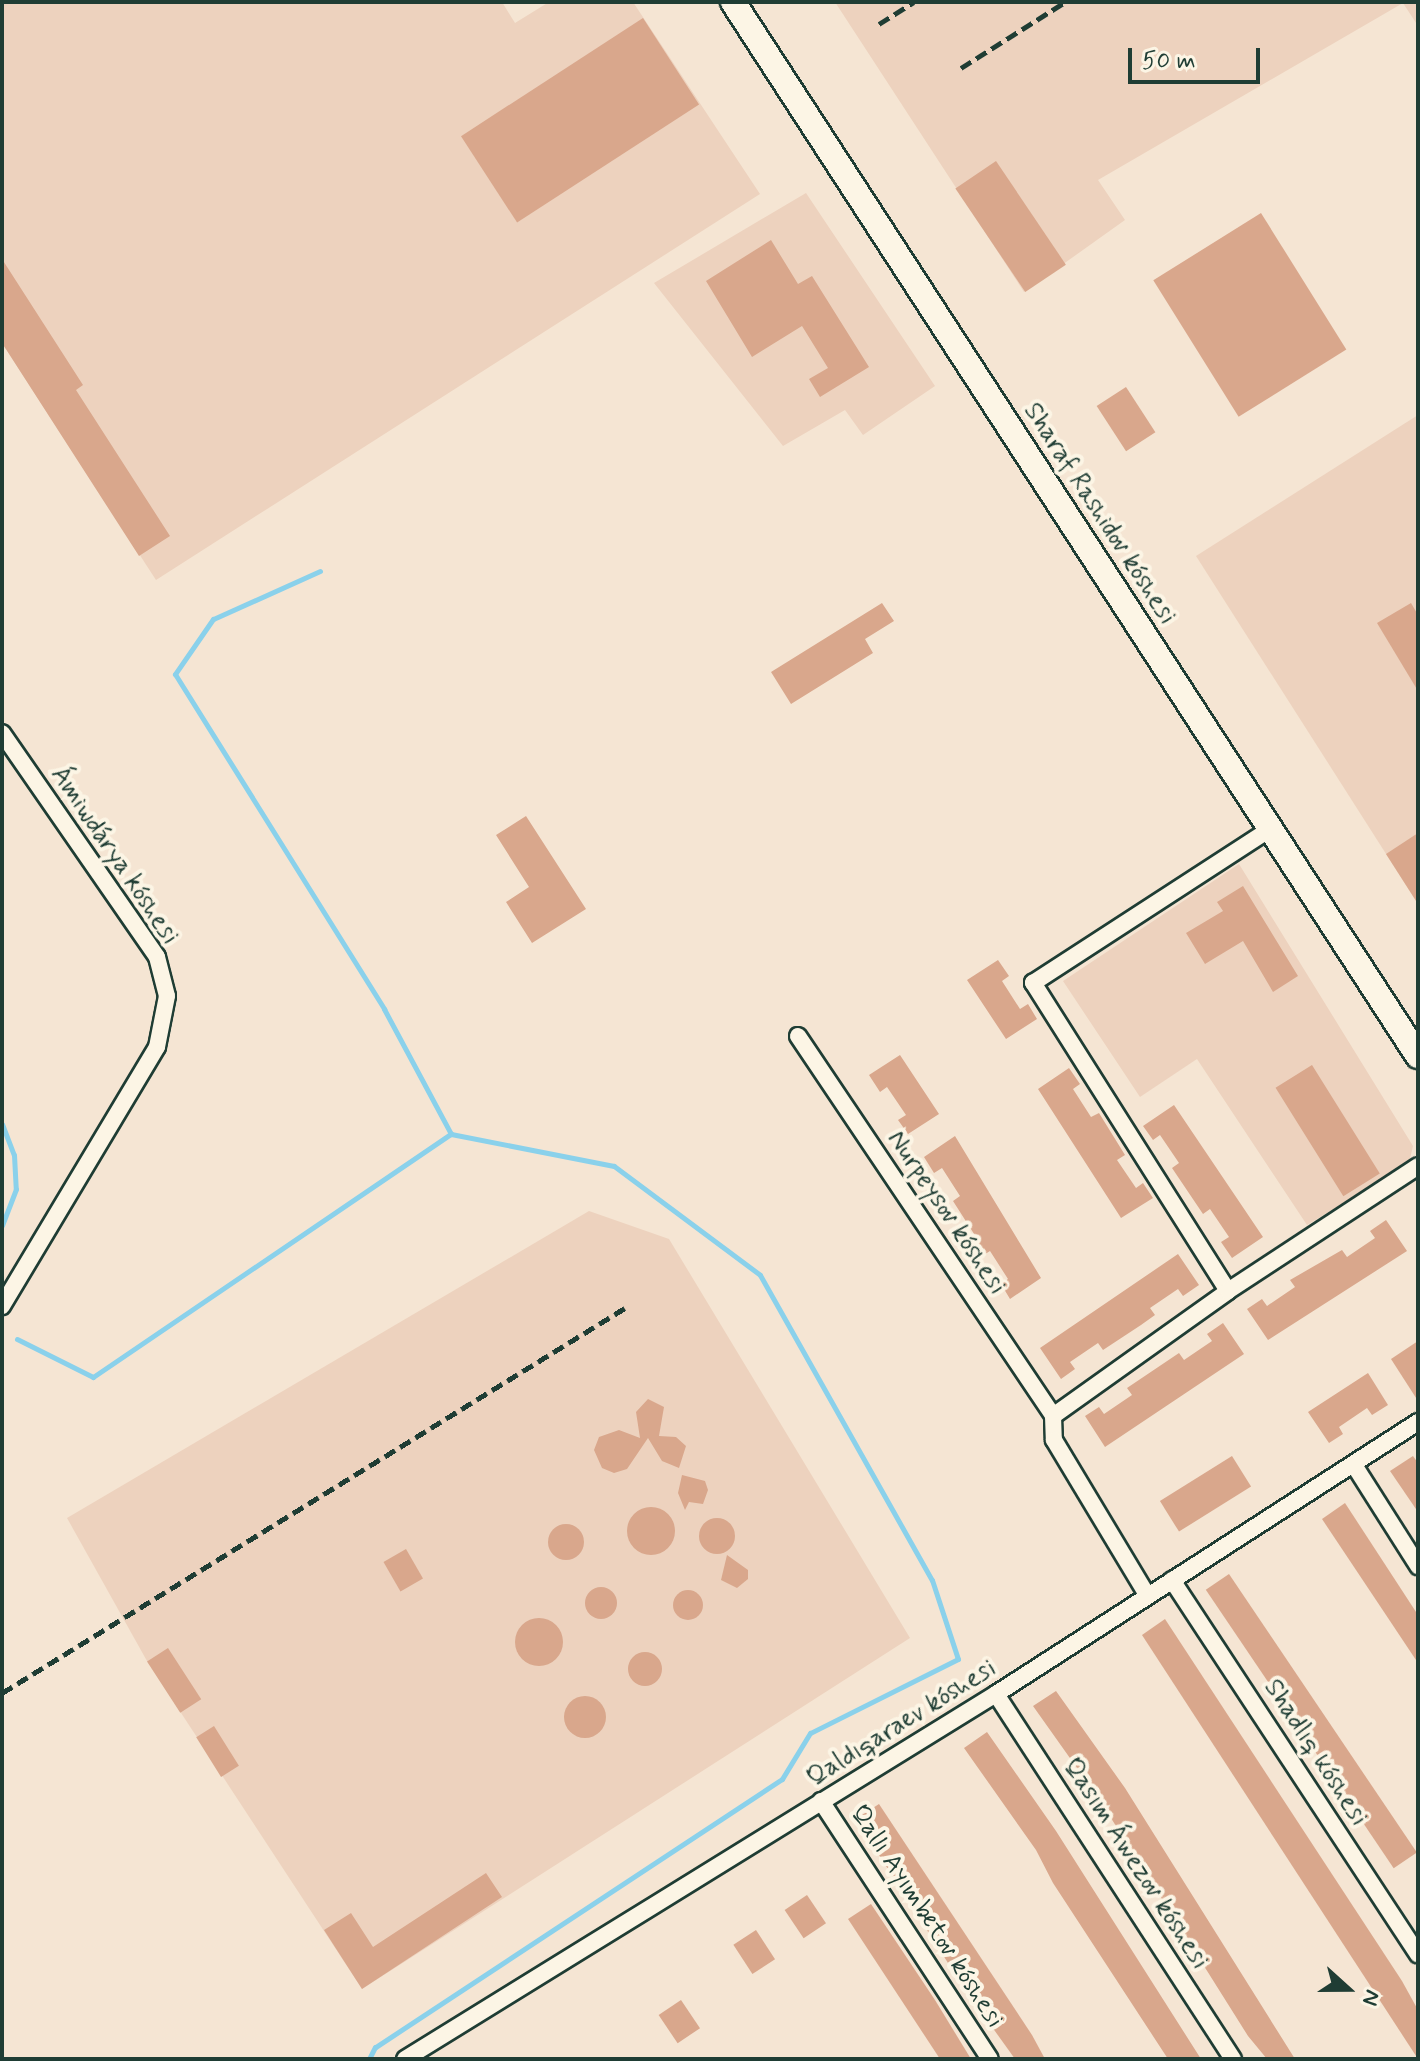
<!DOCTYPE html>
<meta charset="utf-8">
<style>
body{margin:0}
#map{position:relative;width:1420px;height:2061px;overflow:hidden;background:#f5e5d3;font-family:Mynerve,sans-serif}
div>[style]{position:absolute}
[style*='--x']{left:calc(var(--x)*1px);top:calc(var(--y)*1px);width:calc(var(--w)*1px);rotate:calc(var(--a)*1deg)}
.built>*{inset:0;background:#edd2be}
.stream>*{height:5px;margin:-2.5px;padding:0 2.5px;transform-origin:2.5px;border-radius:2.5px;background:#8ad1eb}
.building>*{inset:0;background:#d9a78c;transform-origin:0 0}
.round{border-radius:50%}
.roads{filter:drop-shadow(2px 0 #1f3d34) drop-shadow(-2px 0 #1f3d34) drop-shadow(0 2px #1f3d34) drop-shadow(0 -2px #1f3d34)}
.street>*{height:16px;margin:-8px;padding:0 8px;transform-origin:8px;border-radius:8px;background:#fcf5e5}
.secondary>*{height:24px;margin:-12px;padding:0 12px;transform-origin:12px;border-radius:12px;background:#fcf5e5}
.rail>*{height:5px;margin-top:-2.5px;transform-origin:0;background:repeating-linear-gradient(90deg,#1f3d34 0 12px,transparent 0 18px)}
span{translate:-50% -50%;white-space:nowrap;text-align:center;line-height:1.15;-webkit-text-stroke:8px #fcf5e5;paint-order:stroke}
.street-label{font-size:26px;color:#1f3d34}
.frame{position:absolute;inset:0;border:4px solid #1f3d34;pointer-events:none}
.north{position:absolute;left:1308px;top:1949px;width:80px;height:80px;-webkit-text-stroke:6px #fcf5e5;paint-order:stroke;rotate:111deg;font-size:22px;font-weight:700;line-height:32px;text-align:center;color:#1f3d34}
.north::after{content:'';display:block;margin:auto;width:28px;height:36px;background:#1f3d34;clip-path:polygon(50% 0,100% 100%,50% 72%,0 100%)}
.scale{position:absolute;left:1128px;top:48px;width:132px;height:36px;box-sizing:border-box;border:4px solid #1f3d34;border-top:0;padding-left:10px;font-size:24px;line-height:28px;white-space:nowrap;color:#1f3d34;-webkit-text-stroke:6px #fcf5e5;paint-order:stroke}
</style>
<div id="map">
<div class="built">
<div style="clip-path:polygon(2px 2px,502px 2px,515px 23px,549px 2px,633px 2px,760px 194px,156px 580px,2px 343px)"></div>
<div style="clip-path:polygon(835px 2px,1418px 2px,1418px 26px,1403px 3px,1098px 180px,1125px 220px,1024px 292px)"></div>
<div style="clip-path:polygon(806px 193px,935px 386px,863px 435px,845px 410px,783px 446px,654px 283px)"></div>
<div style="clip-path:polygon(1418px 415px,1418px 904px,1196px 556px)"></div>
<div style="clip-path:polygon(1239px 864px,1413px 1146px,1409px 1163px,1307px 1225px,1197px 1059px,1140px 1097px,1063px 981px)"></div>
<div style="clip-path:polygon(589px 1211px,669px 1239px,910px 1638px,362px 1989px,147px 1661px,67px 1518px)"></div>
</div>
<div class="stream">
<div style="--x:320;--y:571;--w:117;--a:155.8"></div>
<div style="--x:213;--y:619;--w:67;--a:124.6"></div>
<div style="--x:175;--y:674;--w:395;--a:58"></div>
<div style="--x:384;--y:1009;--w:142;--a:61.8"></div>
<div style="--x:451;--y:1134;--w:166;--a:11.1"></div>
<div style="--x:614;--y:1166;--w:182;--a:36.7"></div>
<div style="--x:760;--y:1275;--w:350;--a:60.6"></div>
<div style="--x:932;--y:1580;--w:83;--a:71.8"></div>
<div style="--x:958;--y:1659;--w:165;--a:153.4"></div>
<div style="--x:810;--y:1733;--w:54;--a:121.3"></div>
<div style="--x:782;--y:1779;--w:487;--a:146.6"></div>
<div style="--x:375;--y:2047;--w:13;--a:117"></div>
<div style="--x:2;--y:1124;--w:33;--a:69"></div>
<div style="--x:14;--y:1155;--w:34;--a:87"></div>
<div style="--x:16;--y:1189;--w:39;--a:111"></div>
<div style="--x:17;--y:1339;--w:85;--a:26.6"></div>
<div style="--x:93;--y:1377;--w:433;--a:-34.2"></div>
</div>
<div class="building">
<div style="left:643px;top:18px;width:103px;height:217px;rotate:57deg"></div>
<div style="left:996px;top:161px;width:125px;height:49px;rotate:56deg"></div>
<div style="left:1261px;top:213px;width:161px;height:127px;rotate:58deg"></div>
<div style="clip-path:polygon(771px 240px,798px 284px,812px 276px,869px 367px,820px 397px,809px 379px,828px 368px,802px 326px,752px 357px,706px 281px)"></div>
<div style="clip-path:polygon(2px 259px,83px 385px,76px 390px,170px 536px,139px 556px,2px 343px)"></div>
<div style="left:1126px;top:387px;width:54px;height:35px;rotate:57deg"></div>
<div style="clip-path:polygon(882px 603px,894px 621px,865px 639px,873px 653px,791px 704px,771px 672px)"></div>
<div style="clip-path:polygon(1411px 603px,1418px 615px,1418px 691px,1377px 623px)"></div>
<div style="clip-path:polygon(526px 816px,586px 909px,532px 943px,506px 902px,529px 887px,496px 835px)"></div>
<div style="clip-path:polygon(1418px 833px,1418px 904px,1386px 854px)"></div>
<div style="clip-path:polygon(1243px 886px,1298px 976px,1273px 992px,1243px 941px,1205px 964px,1186px 933px,1223px 911px,1217px 902px)"></div>
<div style="clip-path:polygon(998px 960px,1009px 976px,1002px 981px,1020px 1009px,1028px 1004px,1037px 1019px,1006px 1039px,967px 980px)"></div>
<div style="clip-path:polygon(900px 1055px,939px 1114px,908px 1134px,898px 1120px,906px 1115px,887px 1087px,880px 1092px,869px 1075px)"></div>
<div style="left:1312px;top:1065px;width:128px;height:43px;rotate:58deg"></div>
<div style="clip-path:polygon(1069px 1068px,1080px 1084px,1073px 1089px,1091px 1117px,1099px 1113px,1125px 1155px,1117px 1160px,1136px 1188px,1143px 1183px,1153px 1198px,1121px 1218px,1038px 1089px)"></div>
<div style="clip-path:polygon(1174px 1105px,1263px 1237px,1232px 1258px,1221px 1242px,1229px 1237px,1210px 1209px,1203px 1214px,1172px 1168px,1179px 1163px,1160px 1135px,1153px 1140px,1143px 1126px)"></div>
<div style="clip-path:polygon(955px 1136px,1041px 1278px,1010px 1299px,1001px 1284px,1008px 1279px,990px 1251px,982px 1256px,972px 1239px,976px 1237px,953px 1201px,960px 1196px,942px 1168px,934px 1173px,924px 1157px)"></div>
<div style="clip-path:polygon(1386px 1220px,1407px 1251px,1268px 1340px,1247px 1309px,1262px 1299px,1267px 1306px,1295px 1287px,1290px 1280px,1342px 1250px,1347px 1257px,1375px 1238px,1370px 1231px)"></div>
<div style="clip-path:polygon(1178px 1254px,1199px 1285px,1183px 1296px,1178px 1289px,1150px 1308px,1155px 1315px,1141px 1325px,1103px 1350px,1098px 1343px,1070px 1362px,1075px 1369px,1061px 1379px,1040px 1348px)"></div>
<div style="clip-path:polygon(1223px 1323px,1244px 1354px,1105px 1447px,1085px 1416px,1099px 1407px,1104px 1414px,1132px 1395px,1127px 1388px,1179px 1353px,1184px 1360px,1212px 1341px,1207px 1334px)"></div>
<div style="clip-path:polygon(1418px 1341px,1418px 1401px,1391px 1359px)"></div>
<div style="clip-path:polygon(1368px 1373px,1388px 1405px,1372px 1415px,1367px 1408px,1339px 1427px,1343px 1434px,1329px 1443px,1308px 1412px)"></div>
<div style="clip-path:polygon(648px 1399px,664px 1407px,659px 1436px,676px 1437px,686px 1446px,679px 1468px,662px 1461px,648px 1438px,627px 1469px,614px 1473px,602px 1468px,594px 1450px,599px 1437px,619px 1430px,640px 1438px,636px 1412px)"></div>
<div style="left:1232px;top:1456px;width:36px;height:85px;rotate:58deg"></div>
<div style="clip-path:polygon(1413px 1456px,1418px 1463px,1418px 1512px,1390px 1471px)"></div>
<div style="clip-path:polygon(682px 1475px,705px 1481px,708px 1490px,703px 1504px,689px 1502px,685px 1510px,678px 1493px)"></div>
<div style="clip-path:polygon(1345px 1503px,1418px 1615px,1418px 1663px,1322px 1519px)"></div>
<div class="round" style="left:627px;top:1507px;width:48px;height:48px"></div>
<div class="round" style="left:699px;top:1518px;width:36px;height:36px"></div>
<div class="round" style="left:548px;top:1524px;width:36px;height:36px"></div>
<div style="left:406px;top:1549px;width:34px;height:26px;rotate:60deg"></div>
<div style="clip-path:polygon(727px 1555px,748px 1570px,748px 1579px,737px 1588px,721px 1580px)"></div>
<div style="left:1229px;top:1574px;width:336px;height:28px;rotate:56deg"></div>
<div class="round" style="left:585px;top:1587px;width:32px;height:32px"></div>
<div class="round" style="left:673px;top:1590px;width:30px;height:30px"></div>
<div class="round" style="left:515px;top:1618px;width:48px;height:48px"></div>
<div style="clip-path:polygon(1165px 1619px,1402px 1981px,1418px 2010px,1418px 2059px,1142px 1635px)"></div>
<div style="left:168px;top:1648px;width:61px;height:25px;rotate:57deg"></div>
<div class="round" style="left:628px;top:1652px;width:34px;height:34px"></div>
<div style="clip-path:polygon(1056px 1691px,1125px 1788px,1295px 2059px,1267px 2059px,1248px 2036px,1099px 1799px,1033px 1706px)"></div>
<div class="round" style="left:564px;top:1696px;width:42px;height:42px"></div>
<div style="left:214px;top:1726px;width:47px;height:21px;rotate:58deg"></div>
<div style="clip-path:polygon(987px 1732px,1056px 1831px,1201px 2059px,1168px 2059px,1053px 1883px,1036px 1850px,964px 1748px)"></div>
<div style="clip-path:polygon(879px 1804px,1032px 2035px,1045px 2059px,1015px 2059px,964px 1988px,856px 1819px)"></div>
<div style="clip-path:polygon(486px 1873px,502px 1897px,362px 1989px,324px 1930px,351px 1913px,373px 1947px)"></div>
<div style="left:807px;top:1895px;width:34px;height:27px;rotate:56deg"></div>
<div style="clip-path:polygon(871px 1904px,935px 2000px,971px 2059px,940px 2059px,848px 1919px)"></div>
<div style="left:756px;top:1930px;width:35px;height:27px;rotate:57deg"></div>
<div style="left:681px;top:2000px;width:34px;height:27px;rotate:56deg"></div>
</div>
<div class="roads">
<div class="street">
<div style="--x:2;--y:733;--w:272;--a:55.3"></div>
<div style="--x:157;--y:957;--w:40;--a:75.6"></div>
<div style="--x:167;--y:996;--w:52;--a:101.1"></div>
<div style="--x:157;--y:1047;--w:302;--a:120.9"></div>
<div style="--x:798;--y:1036;--w:458;--a:56.1"></div>
<div style="--x:1053;--y:1416;--w:24;--a:88"></div>
<div style="--x:1054;--y:1440;--w:181;--a:59"></div>
<div style="--x:1228;--y:1291;--w:365;--a:-122.3"></div>
<div style="--x:1033;--y:983;--w:283;--a:-33"></div>
<div style="--x:1053;--y:1416;--w:215;--a:-35.5"></div>
<div style="--x:1228;--y:1291;--w:227;--a:-33.3"></div>
<div style="--x:1354;--y:1465;--w:120;--a:57.6"></div>
<div style="--x:1172;--y:1580;--w:448;--a:56.7"></div>
<div style="--x:996;--y:1694;--w:435;--a:57"></div>
<div style="--x:821;--y:1801;--w:308;--a:56.8"></div>
<div style="--x:405;--y:2059;--w:695;--a:-31.7"></div>
<div style="--x:996;--y:1694;--w:502;--a:-32.8"></div>
</div>
<div class="secondary">
<div style="--x:733;--y:2;--w:1257;--a:56.98"></div>
</div>
</div>
<div class="rail">
<div style="--x:879;--y:24;--w:41;--a:-32.2"></div>
<div style="--x:961;--y:68;--w:123;--a:-32.4"></div>
<div style="--x:2;--y:1693;--w:736;--a:-31.72"></div>
</div>
<div class="street-label">
<span style="left:1099px;top:514px;rotate:57deg">Sharaf Rashidov kóshesi</span>
<span style="left:114px;top:856px;rotate:56deg">Ámiwdárya kóshesi</span>
<span style="left:946px;top:1213px;rotate:56deg">Nurpeysov kóshesi</span>
<span style="left:902px;top:1724px;rotate:-32deg">Qaldıqaraev kóshesi</span>
<span style="left:1315px;top:1753px;rotate:57deg">Shadlıq kóshesi</span>
<span style="left:1135px;top:1864px;rotate:57deg">Qasım Áwezov kóshesi</span>
<span style="left:926px;top:1917px;rotate:57deg">Qallı Ayımbetov kóshesi</span>
</div>
<div class="frame"></div>
<div class="north">N</div>
<div class="scale">50 m</div>
</div>
